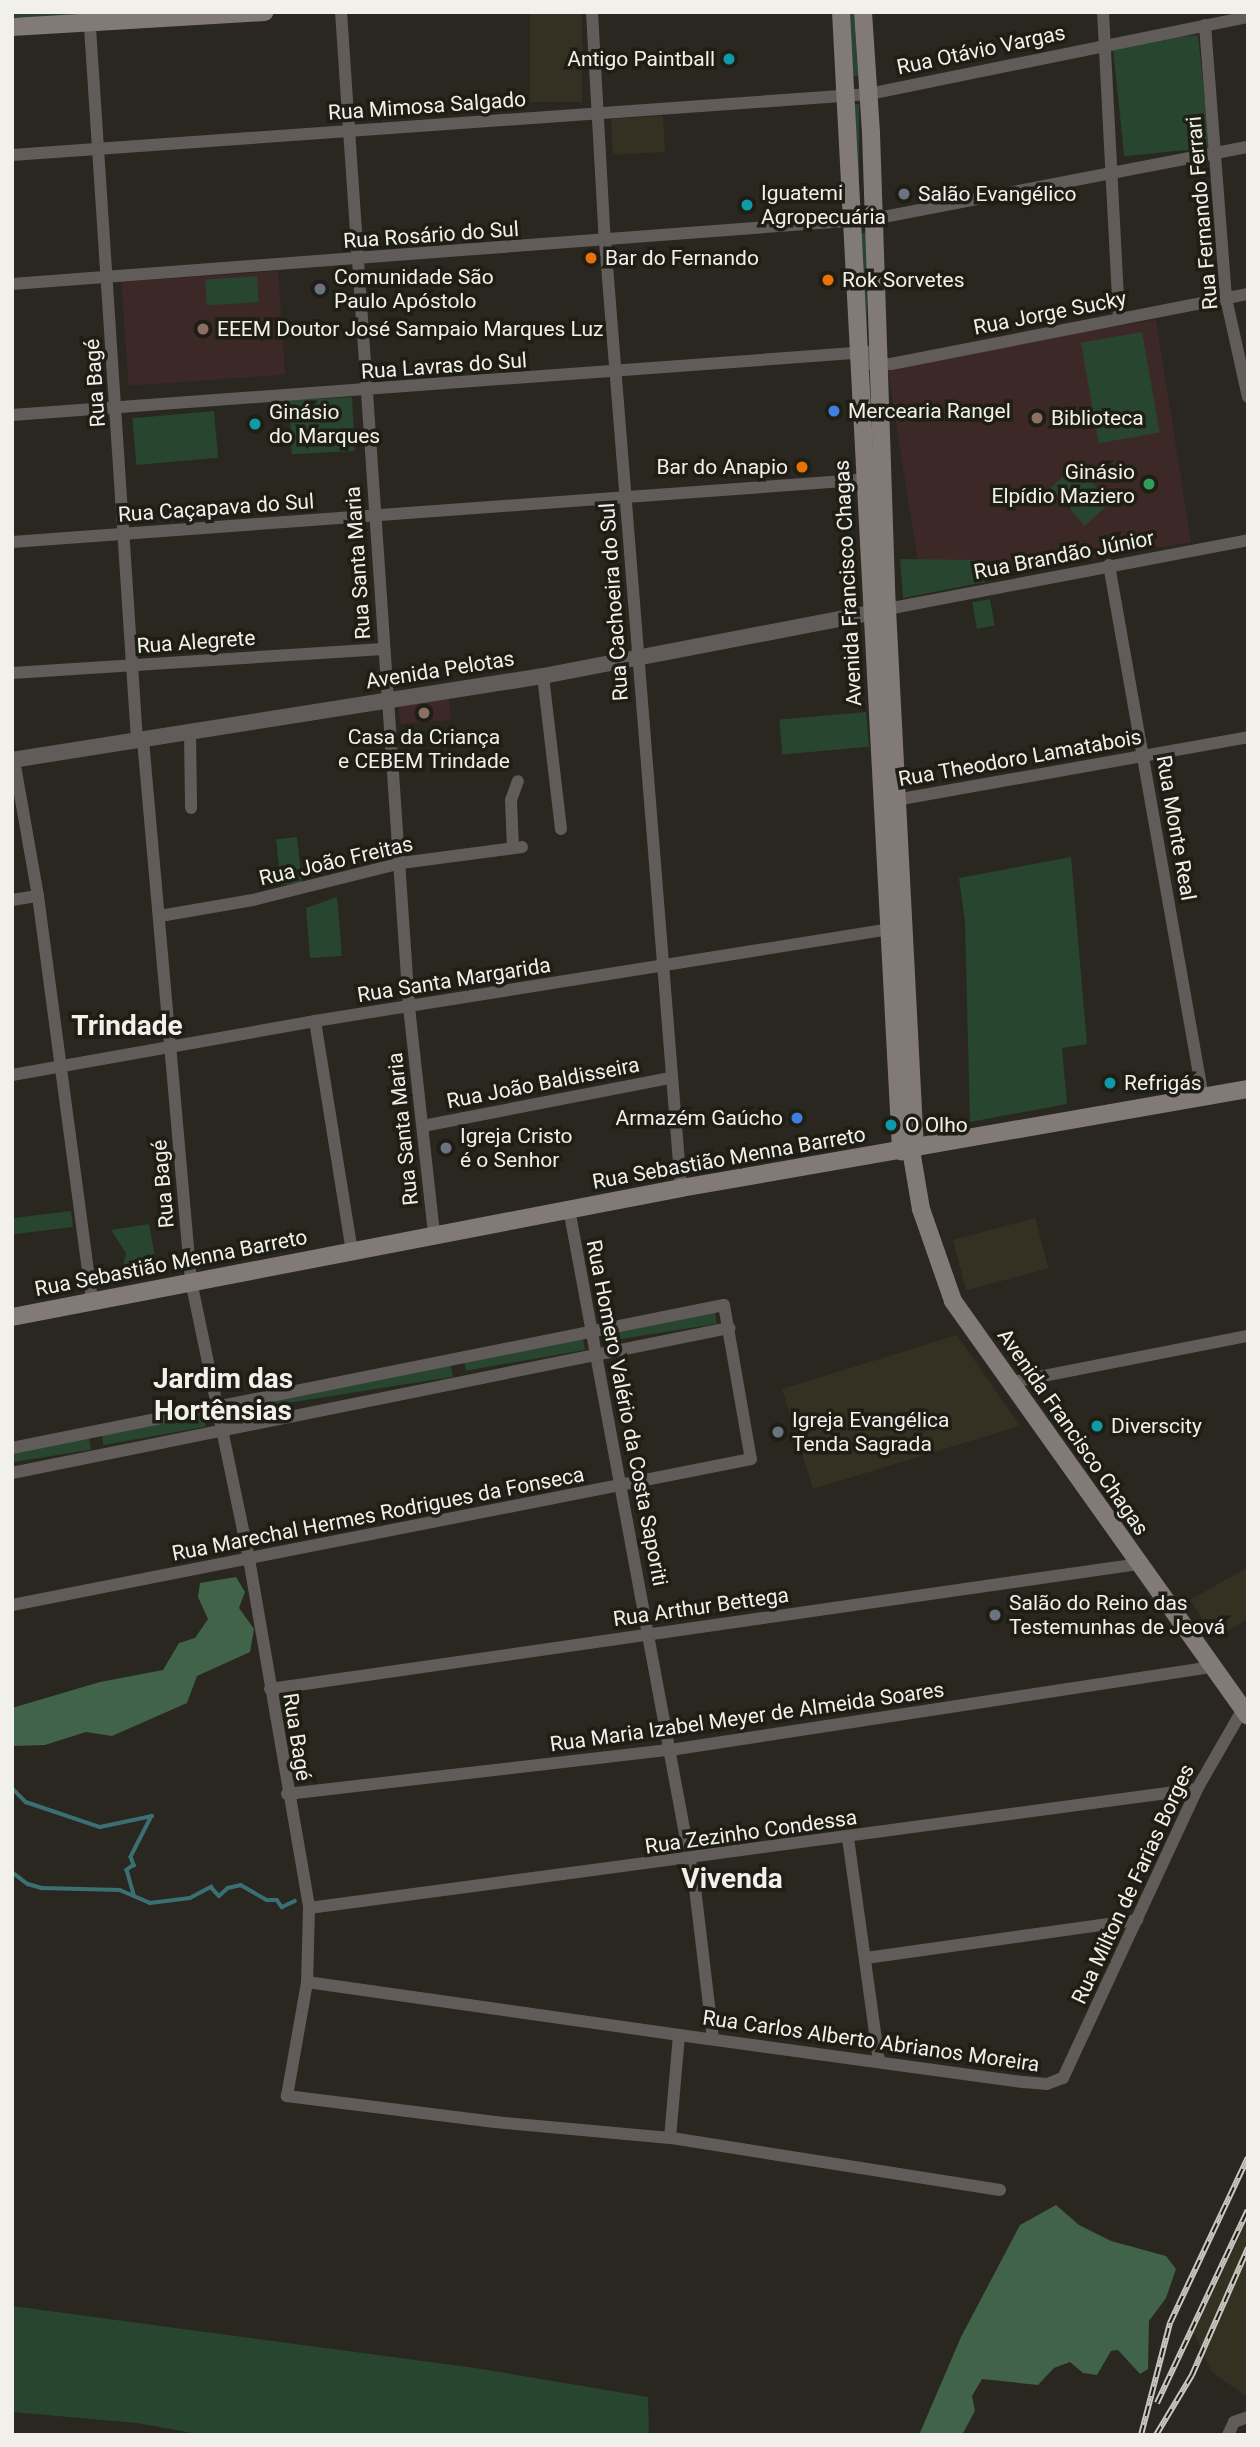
<!DOCTYPE html>
<meta charset="utf-8">
<style>
body{margin:0}
#map{position:relative;width:1260px;height:2447px;overflow:hidden;background:#29271f;font-family:Roboto,sans-serif}
div>[style]{position:absolute}
[style*='--x']{left:calc(var(--x)*1px);top:calc(var(--y)*1px);width:calc(var(--w)*1px);rotate:calc(var(--a)*1deg)}
.built>*{inset:0;background:#343122;transform-origin:0 0}
.education>*{inset:0;background:#3c2927;transform-origin:0 0}
.green>*{inset:0;background:#27452f;transform-origin:0 0}
.forest>*{inset:0;background:#416349}
.stream>*{height:3.5px;margin:-1.75px;padding:0 1.75px;transform-origin:1.75px;border-radius:1.75px;background:#3a7074}
.minor>*{height:12px;margin:-6px;padding:0 6px;transform-origin:6px;border-radius:6px;background:#615c5a}
.tertiary>*{height:16px;margin:-8px;padding:0 8px;transform-origin:8px;border-radius:8px;background:#615c5a}
.secondary>*{height:18px;margin:-9px;padding:0 9px;transform-origin:9px;border-radius:9px;background:#817a76}
.rail>*{height:6px;margin-top:-3px;transform-origin:0;background:repeating-linear-gradient(90deg,#1f1e15 0 10px,#c7c6c0 0 20px);box-sizing:border-box;border-block:2px solid #c7c6c0}
.dots>*{width:19px;height:19px;translate:-50% -50%;box-sizing:border-box;border:4px solid #1f1e15;border-radius:50%}
span{translate:-50% -50%;white-space:nowrap;text-align:center;line-height:1.15;-webkit-text-stroke:7px #1f1e15;paint-order:stroke}
.street-label{font-size:21px;color:#f1f0eb}
.poi-label{font-size:21px;color:#f1f0eb}
.right{translate:-100% -50%;text-align:right}
.left{translate:0 -50%;text-align:left}
.district-label{font-size:28px;color:#f1f0eb;font-weight:700}
.frame{position:absolute;inset:0;border:14px solid #f1f0eb;pointer-events:none}
</style>
<div id="map">
<div class="built">
<div style="left:530px;top:12px;width:52px;height:90px"></div>
<div style="left:663px;top:116px;width:36px;height:52px;rotate:87deg"></div>
<div style="left:1035px;top:1218px;width:52px;height:85px;rotate:75deg"></div>
<div style="clip-path:polygon(957px 1335px,1020px 1426px,813px 1489px,782px 1389px)"></div>
<div style="clip-path:polygon(1248px 1567px,1248px 1619px,1215px 1638px,1190px 1600px)"></div>
<div style="clip-path:polygon(1248px 2218px,1248px 2395px,1244px 2395px,1211px 2371px,1194px 2333px)"></div>
</div>
<div class="education">
<div style="left:278px;top:271px;width:104px;height:157px;rotate:86deg"></div>
<div style="left:1156px;top:320px;width:225px;height:273px;rotate:81deg"></div>
<div style="left:449px;top:699px;width:21px;height:51px;rotate:85deg"></div>
</div>
<div class="green">
<div style="left:71px;top:12px;width:5px;height:59px;rotate:90deg"></div>
<div style="clip-path:polygon(848px 12px,854px 12px,858px 76px,851px 76px)"></div>
<div style="left:1198px;top:35px;width:113px;height:86px;rotate:84deg"></div>
<div style="left:852px;top:104px;width:7px;height:100px"></div>
<div style="left:861px;top:233px;width:6px;height:100px"></div>
<div style="left:257px;top:276px;width:26px;height:52px;rotate:86deg"></div>
<div style="left:1142px;top:332px;width:102px;height:62px;rotate:80deg"></div>
<div style="left:352px;top:397px;width:54px;height:63px;rotate:87deg"></div>
<div style="left:214px;top:411px;width:47px;height:82px;rotate:85deg"></div>
<div style="left:1076px;top:465px;width:51px;height:34px;rotate:48deg"></div>
<div style="clip-path:polygon(900px 559px,980px 560px,985px 582px,903px 598px)"></div>
<div style="left:990px;top:599px;width:27px;height:18px;rotate:80deg"></div>
<div style="left:866px;top:712px;width:35px;height:87px;rotate:85deg"></div>
<div style="left:297px;top:837px;width:46px;height:21px;rotate:84deg"></div>
<div style="clip-path:polygon(1071px 857px,1087px 1044px,1062px 1048px,1067px 1104px,970px 1122px,965px 922px,959px 878px)"></div>
<div style="clip-path:polygon(337px 897px,342px 956px,310px 958px,306px 908px)"></div>
<div style="left:71px;top:1211px;width:16px;height:60px;rotate:83deg"></div>
<div style="clip-path:polygon(149px 1224px,158px 1273px,120px 1280px,126px 1253px,111px 1230px)"></div>
<div style="left:715px;top:1312px;width:12px;height:113px;rotate:81deg"></div>
<div style="left:583px;top:1339px;width:11px;height:121px;rotate:80deg"></div>
<div style="left:451px;top:1365px;width:12px;height:227px;rotate:81deg"></div>
<div style="left:204px;top:1416px;width:11px;height:104px;rotate:80deg"></div>
<div style="left:89px;top:1438px;width:12px;height:78px;rotate:81deg"></div>
<div style="clip-path:polygon(12px 2306px,475px 2368px,648px 2397px,649px 2435px,204px 2435px,137px 2423px,12px 2412px)"></div>
</div>
<div class="forest">
<div style="clip-path:polygon(236px 1577px,245px 1592px,239px 1608px,254px 1629px,250px 1652px,197px 1676px,187px 1703px,112px 1736px,86px 1732px,45px 1745px,12px 1746px,12px 1708px,100px 1682px,163px 1670px,179px 1643px,195px 1638px,208px 1619px,198px 1597px,200px 1583px)"></div>
<div style="clip-path:polygon(1056px 2205px,1079px 2225px,1111px 2241px,1166px 2256px,1176px 2269px,1166px 2298px,1149px 2321px,1148px 2369px,1140px 2374px,1118px 2350px,1111px 2351px,1097px 2375px,1083px 2373px,1070px 2362px,1054px 2368px,1038px 2385px,982px 2379px,972px 2396px,975px 2411px,962px 2435px,919px 2435px,961px 2337px,1020px 2225px)"></div>
</div>
<div class="stream">
<div style="--x:12;--y:1788;--w:20;--a:45"></div>
<div style="--x:26;--y:1802;--w:78;--a:18.7"></div>
<div style="--x:100;--y:1827;--w:53;--a:-11.9"></div>
<div style="--x:152;--y:1816;--w:46;--a:117.1"></div>
<div style="--x:131;--y:1857;--w:9;--a:69"></div>
<div style="--x:134;--y:1865;--w:9;--a:144"></div>
<div style="--x:127;--y:1870;--w:26;--a:74"></div>
<div style="--x:12;--y:1872;--w:20;--a:37"></div>
<div style="--x:28;--y:1884;--w:15;--a:16"></div>
<div style="--x:42;--y:1888;--w:78;--a:1.5"></div>
<div style="--x:120;--y:1890;--w:33;--a:23"></div>
<div style="--x:150;--y:1903;--w:40;--a:-7.1"></div>
<div style="--x:190;--y:1898;--w:24;--a:-28"></div>
<div style="--x:211;--y:1887;--w:12;--a:48"></div>
<div style="--x:219;--y:1896;--w:12;--a:-42"></div>
<div style="--x:228;--y:1888;--w:13;--a:-13"></div>
<div style="--x:241;--y:1885;--w:30;--a:30"></div>
<div style="--x:267;--y:1900;--w:10;--a:0"></div>
<div style="--x:277;--y:1900;--w:9;--a:54"></div>
<div style="--x:282;--y:1907;--w:14;--a:-25"></div>
</div>
<div class="minor">
<div style="--x:89;--y:12;--w:731;--a:86.23"></div>
<div style="--x:341;--y:12;--w:997;--a:86.09"></div>
<div style="--x:409;--y:1007;--w:229;--a:83.7"></div>
<div style="--x:592;--y:12;--w:229;--a:86.8"></div>
<div style="--x:605;--y:241;--w:950;--a:85.41"></div>
<div style="--x:1103;--y:12;--w:307;--a:87"></div>
<div style="--x:1205;--y:25;--w:274;--a:85.6"></div>
<div style="--x:1226;--y:298;--w:101;--a:77.5"></div>
<div style="--x:12;--y:155;--w:859;--a:-4.07"></div>
<div style="--x:869;--y:94;--w:387;--a:-11.5"></div>
<div style="--x:12;--y:284;--w:863;--a:-4.32"></div>
<div style="--x:873;--y:219;--w:382;--a:-10.9"></div>
<div style="--x:859;--y:364;--w:32;--a:0"></div>
<div style="--x:891;--y:364;--w:364;--a:-11.1"></div>
<div style="--x:12;--y:415;--w:857;--a:-4.21"></div>
<div style="--x:12;--y:542;--w:861;--a:-4.19"></div>
<div style="--x:1109;--y:565;--w:540;--a:79.98"></div>
<div style="--x:887;--y:609;--w:368;--a:-10.8"></div>
<div style="--x:12;--y:673;--w:372;--a:-3.7"></div>
<div style="--x:543;--y:676;--w:154;--a:83.3"></div>
<div style="--x:190;--y:732;--w:76;--a:89.2"></div>
<div style="--x:143;--y:740;--w:543;--a:84.93"></div>
<div style="--x:191;--y:1281;--w:284;--a:78.2"></div>
<div style="--x:249;--y:1559;--w:354;--a:80.2"></div>
<div style="--x:309;--y:1908;--w:74;--a:91.5"></div>
<div style="--x:14;--y:760;--w:138;--a:80"></div>
<div style="--x:38;--y:896;--w:410;--a:82.4"></div>
<div style="--x:890;--y:801;--w:364;--a:-10.1"></div>
<div style="--x:513;--y:848;--w:48;--a:-92.4"></div>
<div style="--x:511;--y:800;--w:20;--a:-70"></div>
<div style="--x:12;--y:900;--w:26;--a:-9"></div>
<div style="--x:160;--y:916;--w:94;--a:-9.8"></div>
<div style="--x:253;--y:900;--w:153;--a:-14"></div>
<div style="--x:401;--y:863;--w:122;--a:-7.5"></div>
<div style="--x:315;--y:1021;--w:233;--a:80.9"></div>
<div style="--x:12;--y:1075;--w:308;--a:-10.1"></div>
<div style="--x:315;--y:1021;--w:588;--a:-9.09"></div>
<div style="--x:423;--y:1126;--w:252;--a:-11"></div>
<div style="--x:569;--y:1209;--w:691;--a:79.49"></div>
<div style="--x:695;--y:1888;--w:151;--a:83.2"></div>
<div style="--x:1013;--y:1382;--w:239;--a:-11.1"></div>
<div style="--x:12;--y:1448;--w:726;--a:-11.36"></div>
<div style="--x:724;--y:1305;--w:156;--a:80.1"></div>
<div style="--x:751;--y:1459;--w:753;--a:168.82"></div>
<div style="--x:12;--y:1473;--w:732;--a:-11.43"></div>
<div style="--x:270;--y:1689;--w:877;--a:-8.19"></div>
<div style="--x:287;--y:1794;--w:386;--a:-6.6"></div>
<div style="--x:670;--y:1750;--w:547;--a:-8.72"></div>
<div style="--x:848;--y:1838;--w:226;--a:82.1"></div>
<div style="--x:309;--y:1908;--w:896;--a:-7.63"></div>
<div style="--x:866;--y:1958;--w:274;--a:-8"></div>
<div style="--x:670;--y:2138;--w:176;--a:-174.8"></div>
<div style="--x:495;--y:2122;--w:210;--a:-172.9"></div>
<div style="--x:287;--y:2096;--w:116;--a:-80"></div>
<div style="--x:307;--y:1982;--w:376;--a:8.1"></div>
<div style="--x:1000;--y:2190;--w:334;--a:-171"></div>
<div style="--x:670;--y:2138;--w:103;--a:-85"></div>
<div style="--x:679;--y:2035;--w:348;--a:7.8"></div>
<div style="--x:1024;--y:2082;--w:23;--a:5"></div>
<div style="--x:1047;--y:2084;--w:17;--a:-21"></div>
<div style="--x:1063;--y:2078;--w:319;--a:-65.1"></div>
<div style="--x:1197;--y:1789;--w:92;--a:-60.1"></div>
<div style="--x:1228;--y:2435;--w:14;--a:-65"></div>
<div style="--x:1234;--y:2422;--w:15;--a:-20"></div>
</div>
<div class="tertiary">
<div style="--x:12;--y:760;--w:538;--a:-8.99"></div>
<div style="--x:543;--y:676;--w:345;--a:-10.9"></div>
</div>
<div class="secondary">
<div style="--x:841;--y:12;--w:1141;--a:86.98"></div>
<div style="--x:863;--y:12;--w:121;--a:86.2"></div>
<div style="--x:871;--y:133;--w:476;--a:88.1"></div>
<div style="--x:887;--y:609;--w:541;--a:87.03"></div>
<div style="--x:12;--y:27;--w:253;--a:-3.4"></div>
<div style="--x:911;--y:1150;--w:60;--a:80.4"></div>
<div style="--x:921;--y:1209;--w:97;--a:70.8"></div>
<div style="--x:953;--y:1301;--w:509;--a:54.59"></div>
<div style="--x:12;--y:1317;--w:681;--a:-10.91"></div>
<div style="--x:681;--y:1188;--w:576;--a:-9.9"></div>
</div>
<div class="rail">
<div style="--x:1157;--y:2403;--w:213;--a:-64.8"></div>
<div style="--x:1141;--y:2435;--w:116;--a:-75.5"></div>
<div style="--x:1170;--y:2323;--w:183;--a:-64.8"></div>
<div style="--x:1156;--y:2435;--w:70;--a:-59"></div>
<div style="--x:1192;--y:2375;--w:139;--a:-66.2"></div>
</div>
<div class="dots">
<div style="left:729px;top:59px;background:#0f9aa8"></div>
<div style="left:904px;top:194px;background:#6b7280"></div>
<div style="left:747px;top:205px;background:#0f9aa8"></div>
<div style="left:591px;top:258px;background:#e8710a"></div>
<div style="left:828px;top:280px;background:#e8710a"></div>
<div style="left:320px;top:289px;background:#6b7280"></div>
<div style="left:203px;top:329px;background:#8d6e63"></div>
<div style="left:834px;top:411px;background:#3f7fe0"></div>
<div style="left:1037px;top:418px;background:#8d6e63"></div>
<div style="left:255px;top:424px;background:#0f9aa8"></div>
<div style="left:802px;top:467px;background:#e8710a"></div>
<div style="left:1149px;top:484px;background:#2e9e5b"></div>
<div style="left:424px;top:713px;background:#8d6e63"></div>
<div style="left:1110px;top:1083px;background:#0f9aa8"></div>
<div style="left:797px;top:1118px;background:#3f7fe0"></div>
<div style="left:891px;top:1125px;background:#0f9aa8"></div>
<div style="left:446px;top:1148px;background:#6b7280"></div>
<div style="left:1097px;top:1426px;background:#0f9aa8"></div>
<div style="left:778px;top:1432px;background:#6b7280"></div>
<div style="left:995px;top:1615px;background:#6b7280"></div>
</div>
<div class="street-label">
<span style="left:981px;top:50px;rotate:-12deg">Rua Otávio Vargas</span>
<span style="left:427px;top:106px;rotate:-4deg">Rua Mimosa Salgado</span>
<span style="left:1202px;top:213px;rotate:-95deg">Rua Fernando Ferrari</span>
<span style="left:431px;top:235px;rotate:-4deg">Rua Rosário do Sul</span>
<span style="left:1050px;top:313px;rotate:-11deg">Rua Jorge Sucky</span>
<span style="left:444px;top:366px;rotate:-4deg">Rua Lavras do Sul</span>
<span style="left:95px;top:383px;rotate:-94deg">Rua Bagé</span>
<span style="left:216px;top:508px;rotate:-4deg">Rua Caçapava do Sul</span>
<span style="left:1064px;top:555px;rotate:-11deg">Rua Brandão Júnior</span>
<span style="left:358px;top:563px;rotate:-94deg">Rua Santa Maria</span>
<span style="left:848px;top:583px;rotate:-93deg">Avenida Francisco Chagas</span>
<span style="left:614px;top:602px;rotate:-94deg">Rua Cachoeira do Sul</span>
<span style="left:196px;top:642px;rotate:-4deg">Rua Alegrete</span>
<span style="left:440px;top:670px;rotate:-9deg">Avenida Pelotas</span>
<span style="left:1020px;top:758px;rotate:-10deg">Rua Theodoro Lamatabois</span>
<span style="left:1176px;top:828px;rotate:80deg">Rua Monte Real</span>
<span style="left:336px;top:861px;rotate:-13deg">Rua João Freitas</span>
<span style="left:454px;top:980px;rotate:-9deg">Rua Santa Margarida</span>
<span style="left:543px;top:1083px;rotate:-11deg">Rua João Baldisseira</span>
<span style="left:403px;top:1129px;rotate:-96deg">Rua Santa Maria</span>
<span style="left:729px;top:1158px;rotate:-10deg">Rua Sebastião Menna Barreto</span>
<span style="left:163px;top:1184px;rotate:-95deg">Rua Bagé</span>
<span style="left:171px;top:1263px;rotate:-11deg">Rua Sebastião Menna Barreto</span>
<span style="left:627px;top:1413px;rotate:79deg">Rua Homero Valério da Costa Saporiti</span>
<span style="left:1073px;top:1432px;rotate:55deg">Avenida Francisco Chagas</span>
<span style="left:378px;top:1514px;rotate:-11deg">Rua Marechal Hermes Rodrigues da Fonseca</span>
<span style="left:701px;top:1607px;rotate:-8deg">Rua Arthur Bettega</span>
<span style="left:747px;top:1717px;rotate:-8deg">Rua Maria Izabel Meyer de Almeida Soares</span>
<span style="left:297px;top:1737px;rotate:81deg">Rua Bagé</span>
<span style="left:751px;top:1832px;rotate:-8deg">Rua Zezinho Condessa</span>
<span style="left:1133px;top:1884px;rotate:-65deg">Rua Milton de Farias Borges</span>
<span style="left:871px;top:2041px;rotate:8deg">Rua Carlos Alberto Abrianos Moreira</span>
</div>
<div class="poi-label">
<span class="right" style="left:715px;top:59px">Antigo Paintball</span>
<span class="left" style="left:761px;top:205px">Iguatemi<br>Agropecuária</span>
<span class="left" style="left:918px;top:194px">Salão Evangélico</span>
<span class="left" style="left:605px;top:258px">Bar do Fernando</span>
<span class="left" style="left:334px;top:289px">Comunidade São<br>Paulo Apóstolo</span>
<span class="left" style="left:842px;top:280px">Rok Sorvetes</span>
<span class="left" style="left:217px;top:329px">EEEM Doutor José Sampaio Marques Luz</span>
<span class="left" style="left:848px;top:411px">Mercearia Rangel</span>
<span class="left" style="left:269px;top:424px">Ginásio<br>do Marques</span>
<span class="left" style="left:1051px;top:418px">Biblioteca</span>
<span class="right" style="left:788px;top:467px">Bar do Anapio</span>
<span class="right" style="left:1135px;top:484px">Ginásio<br>Elpídio Maziero</span>
<span style="left:424px;top:749px">Casa da Criança<br>e CEBEM Trindade</span>
<span class="left" style="left:1124px;top:1083px">Refrigás</span>
<span class="right" style="left:783px;top:1118px">Armazém Gaúcho</span>
<span class="left" style="left:905px;top:1125px">O Olho</span>
<span class="left" style="left:460px;top:1148px">Igreja Cristo<br>é o Senhor</span>
<span class="left" style="left:792px;top:1432px">Igreja Evangélica<br>Tenda Sagrada</span>
<span class="left" style="left:1111px;top:1426px">Diverscity</span>
<span class="left" style="left:1009px;top:1615px">Salão do Reino das<br>Testemunhas de Jeová</span>
</div>
<div class="district-label">
<span style="left:127px;top:1026px">Trindade</span>
<span style="left:223px;top:1395px">Jardim das<br>Hortênsias</span>
<span style="left:732px;top:1879px">Vivenda</span>
</div>
<div class="frame"></div>
</div>
